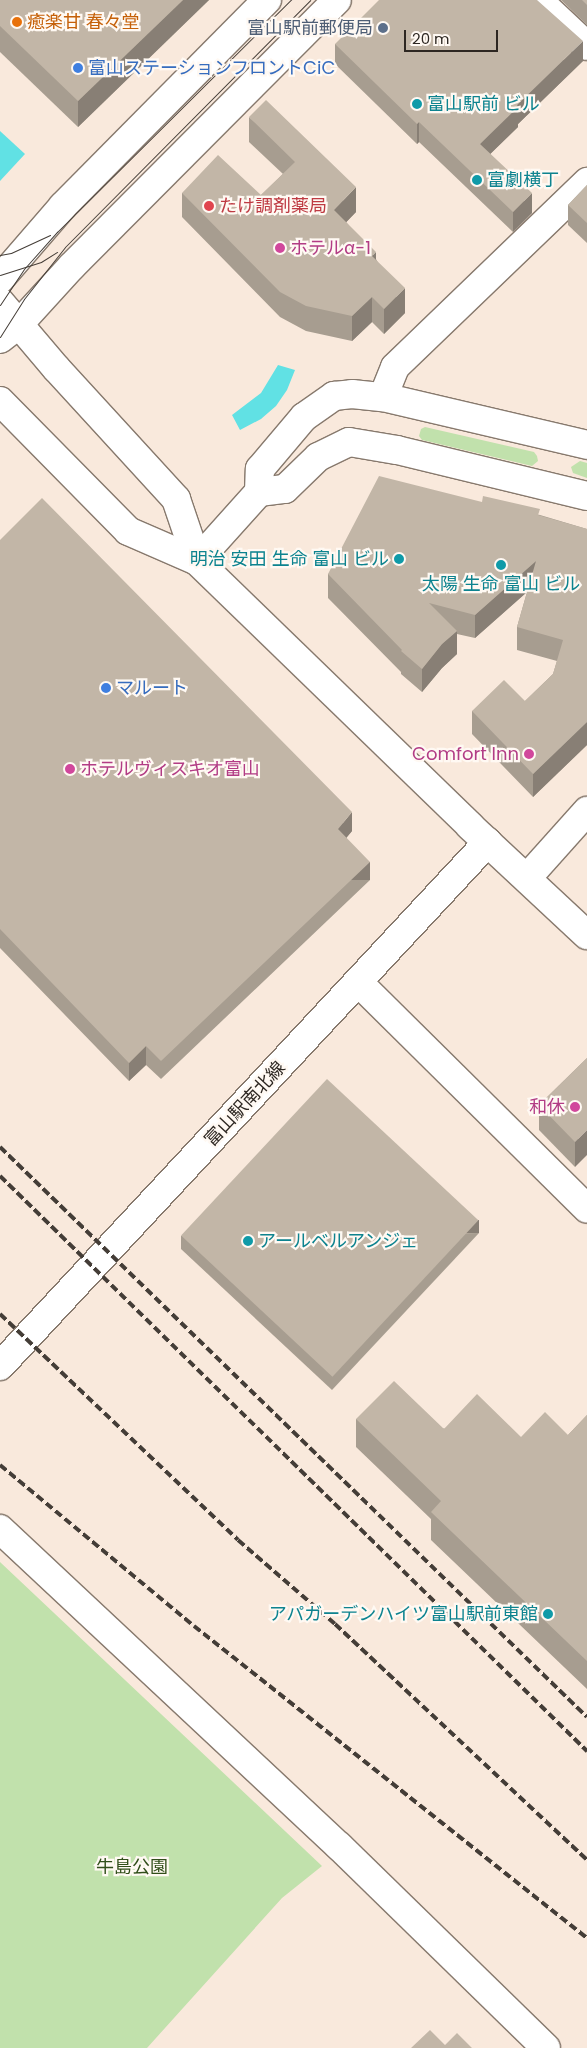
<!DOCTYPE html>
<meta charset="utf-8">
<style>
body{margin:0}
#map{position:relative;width:587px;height:2048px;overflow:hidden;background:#f9e9dc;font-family:Poppins,"Noto Sans JP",sans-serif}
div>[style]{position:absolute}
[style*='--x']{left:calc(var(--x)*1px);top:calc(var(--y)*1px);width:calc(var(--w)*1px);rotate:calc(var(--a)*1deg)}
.green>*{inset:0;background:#c1e1ac}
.water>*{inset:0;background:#61e1e4}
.roads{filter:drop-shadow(1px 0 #87796d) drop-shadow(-1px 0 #87796d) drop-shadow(0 1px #87796d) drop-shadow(0 -1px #87796d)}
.minor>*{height:28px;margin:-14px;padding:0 14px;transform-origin:14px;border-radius:14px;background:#fff}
.tertiary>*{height:28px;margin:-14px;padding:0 14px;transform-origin:14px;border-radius:14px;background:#fff}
.tram>*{height:1px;margin:-0.5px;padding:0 0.5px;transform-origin:0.5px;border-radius:0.5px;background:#443d37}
.rail>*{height:4px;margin-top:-2px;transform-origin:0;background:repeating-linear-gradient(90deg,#443d37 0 8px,transparent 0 12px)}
.wall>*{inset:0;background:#a79d90}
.shaded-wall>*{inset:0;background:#887f75;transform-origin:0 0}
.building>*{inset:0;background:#c2b6a7;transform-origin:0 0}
.dots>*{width:14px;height:14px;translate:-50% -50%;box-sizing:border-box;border:2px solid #fff9f3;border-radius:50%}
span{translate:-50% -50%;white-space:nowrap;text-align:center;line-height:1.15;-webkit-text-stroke:4.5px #fff9f3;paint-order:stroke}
.food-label{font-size:18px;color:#c56008}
.left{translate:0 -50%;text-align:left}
.service-label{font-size:18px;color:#4e5e75}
.right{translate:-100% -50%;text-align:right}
.shop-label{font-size:18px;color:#366cbe}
.culture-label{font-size:18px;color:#0d838f}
.health-label{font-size:18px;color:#be3a42}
.hotel-label{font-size:18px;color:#b23c85}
.street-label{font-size:18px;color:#2d2722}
.park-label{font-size:18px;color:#314e1a}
.scale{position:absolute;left:404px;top:30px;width:94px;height:22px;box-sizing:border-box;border:2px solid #2d2722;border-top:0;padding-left:6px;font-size:15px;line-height:18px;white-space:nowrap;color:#2d2722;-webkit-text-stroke:4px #fff9f3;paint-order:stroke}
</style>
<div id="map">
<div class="green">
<div style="clip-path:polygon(425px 427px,534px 452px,537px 456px,538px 461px,532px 466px,422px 440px,419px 436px,421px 429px)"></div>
<div style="clip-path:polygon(580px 461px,587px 463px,587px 478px,573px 473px,571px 467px)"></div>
<div style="clip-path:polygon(0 1562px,322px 1866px,282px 1898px,147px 2048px,0 2048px)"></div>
</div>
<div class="water">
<div style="clip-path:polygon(0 131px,25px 154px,0 181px)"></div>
<div style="clip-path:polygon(278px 365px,295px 370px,287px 390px,276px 406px,261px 419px,240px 430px,232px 415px,261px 393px)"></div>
</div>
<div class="roads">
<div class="minor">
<div style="--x:538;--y:0;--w:67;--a:43.2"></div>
<div style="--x:383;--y:397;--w:32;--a:-68"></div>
<div style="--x:395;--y:367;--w:267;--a:-43.9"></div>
<div style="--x:527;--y:878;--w:90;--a:-48.2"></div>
<div style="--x:358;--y:982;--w:322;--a:44.7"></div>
</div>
<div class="tertiary">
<div style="--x:0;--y:279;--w:96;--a:-49.2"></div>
<div style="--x:63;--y:206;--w:290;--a:-45.3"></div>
<div style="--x:0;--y:302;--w:87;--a:49.7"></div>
<div style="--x:56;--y:368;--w:178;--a:47.5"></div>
<div style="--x:176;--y:499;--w:65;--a:71.3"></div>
<div style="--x:0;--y:339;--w:24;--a:-38"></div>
<div style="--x:19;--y:324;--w:79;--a:-47.6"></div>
<div style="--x:72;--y:266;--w:375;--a:-45.1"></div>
<div style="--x:0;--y:401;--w:182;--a:45.4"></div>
<div style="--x:128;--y:531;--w:75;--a:23.5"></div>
<div style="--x:197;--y:561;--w:380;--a:44.1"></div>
<div style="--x:470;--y:826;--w:160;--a:43"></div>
<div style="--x:259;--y:492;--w:26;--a:-7"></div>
<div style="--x:285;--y:489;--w:46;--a:-44.1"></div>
<div style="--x:318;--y:457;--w:34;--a:-26"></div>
<div style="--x:349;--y:442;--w:49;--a:9.5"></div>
<div style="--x:397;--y:450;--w:195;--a:13.6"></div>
<div style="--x:197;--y:561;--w:93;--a:-48.1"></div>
<div style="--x:259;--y:492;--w:23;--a:-88"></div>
<div style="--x:260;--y:469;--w:68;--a:-49.8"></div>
<div style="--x:304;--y:417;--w:37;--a:-35"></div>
<div style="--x:334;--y:396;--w:18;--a:-6"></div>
<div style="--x:352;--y:394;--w:31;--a:6"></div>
<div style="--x:383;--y:397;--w:210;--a:13.2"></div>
<div style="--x:0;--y:1366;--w:716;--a:-47.04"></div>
<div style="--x:0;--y:1529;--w:464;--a:43.1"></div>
<div style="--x:339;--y:1846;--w:289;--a:44.3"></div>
</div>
</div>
<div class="tram">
<div style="--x:0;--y:255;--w:11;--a:-10"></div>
<div style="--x:11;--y:253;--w:43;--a:-24.8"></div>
<div style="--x:0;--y:275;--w:43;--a:-17.6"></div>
<div style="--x:41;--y:262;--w:19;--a:-32"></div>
<div style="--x:0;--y:305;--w:43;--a:-56.3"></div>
<div style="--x:24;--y:269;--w:50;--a:-48.3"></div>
<div style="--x:57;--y:232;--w:330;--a:-44.8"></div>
<div style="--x:0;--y:337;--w:45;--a:-57.7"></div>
<div style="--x:24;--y:299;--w:66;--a:-51.7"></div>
<div style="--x:65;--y:247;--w:348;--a:-45.2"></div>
</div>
<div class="rail">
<div style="--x:0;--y:1147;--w:818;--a:44.16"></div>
<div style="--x:0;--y:1176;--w:822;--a:44.41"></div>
<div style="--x:0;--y:1314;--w:328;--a:43.5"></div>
<div style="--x:238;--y:1540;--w:128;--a:40.9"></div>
<div style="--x:335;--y:1624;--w:345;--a:43.1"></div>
<div style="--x:0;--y:1465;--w:252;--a:39.7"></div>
<div style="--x:194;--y:1626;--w:502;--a:38.45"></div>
</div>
<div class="wall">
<div style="clip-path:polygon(0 0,209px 0,78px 127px,0 52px)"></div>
<div style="clip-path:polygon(561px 0,587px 0,587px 25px)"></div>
<div style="clip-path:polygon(335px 44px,583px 61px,518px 124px,518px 127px,490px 154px,532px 213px,513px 232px,419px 142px,417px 144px,335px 64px)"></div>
<div style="clip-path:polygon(249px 117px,356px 212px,346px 222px,376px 259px,405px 313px,384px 334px,372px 322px,352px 341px,306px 331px,280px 317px,182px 217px,182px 193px,261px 195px,283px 174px,249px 142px)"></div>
<div style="clip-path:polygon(587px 185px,587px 243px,568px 225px,568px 205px)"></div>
<div style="clip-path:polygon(482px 502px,540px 515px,587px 529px,587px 745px,533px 797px,472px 734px,472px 711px,525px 701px,553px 674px,557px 661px,517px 650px,517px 627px,527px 592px,475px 638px,457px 634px,457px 654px,442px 668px,422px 692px,401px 674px,401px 672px,328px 598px,328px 574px)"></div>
<div style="clip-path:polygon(0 540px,352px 831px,346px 838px,370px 880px,161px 1079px,146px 1065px,129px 1081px,0 948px)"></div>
<div style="clip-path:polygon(587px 1058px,575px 1167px,539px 1130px,539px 1105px)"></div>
<div style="clip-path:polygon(479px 1233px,332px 1390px,181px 1249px,181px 1236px)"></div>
<div style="clip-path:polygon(587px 1415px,587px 1689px,431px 1540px,431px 1519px,356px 1447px,356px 1419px,521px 1437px,568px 1435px)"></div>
</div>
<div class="shaded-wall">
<div style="clip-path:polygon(183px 0,209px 0,78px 127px,78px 101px)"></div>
<div style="clip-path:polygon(583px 41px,583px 61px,518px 124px,518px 127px,480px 164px,480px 144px,517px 105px)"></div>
<div style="clip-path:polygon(419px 122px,419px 142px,417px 144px,417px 124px)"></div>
<div style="clip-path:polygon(356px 187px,356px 212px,334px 235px,334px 210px)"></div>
<div style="clip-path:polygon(532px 193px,532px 213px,513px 232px,513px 212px)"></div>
<div style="clip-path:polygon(376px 252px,376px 277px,372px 256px)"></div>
<div style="clip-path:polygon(405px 288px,405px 313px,384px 334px,384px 309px)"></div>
<div style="clip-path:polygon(372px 297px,372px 322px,352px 341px,352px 316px)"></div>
<div style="clip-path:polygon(536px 561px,536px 584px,475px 638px,475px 615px)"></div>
<div style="clip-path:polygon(457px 631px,457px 654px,442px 668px,422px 692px,422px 669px,442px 644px)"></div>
<div style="clip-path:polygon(587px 722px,587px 745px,533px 797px,533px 774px)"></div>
<div style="clip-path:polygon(352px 812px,352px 831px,338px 848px,338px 829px)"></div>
<div style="left:370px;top:862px;width:18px;height:289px;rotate:90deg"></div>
<div style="clip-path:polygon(146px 1046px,146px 1065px,129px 1081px,129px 1063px)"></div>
<div style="clip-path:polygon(587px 1130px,587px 1155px,575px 1167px,575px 1142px)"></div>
<div style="left:479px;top:1220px;width:13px;height:215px;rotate:90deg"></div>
</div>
<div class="building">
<div style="clip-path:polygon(0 0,183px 0,78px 101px,0 26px)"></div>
<div style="clip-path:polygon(379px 0,537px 0,583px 41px,517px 105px,518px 107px,480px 144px,532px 193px,513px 212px,419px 122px,417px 124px,335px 44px)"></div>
<div style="clip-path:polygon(582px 0,587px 0,587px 5px)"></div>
<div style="clip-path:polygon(266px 100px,356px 187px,334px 210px,376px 252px,372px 256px,405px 288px,384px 309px,372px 297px,352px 316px,306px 306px,280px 292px,182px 193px,218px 155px,261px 195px,295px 162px,249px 117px)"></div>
<div style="clip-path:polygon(587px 185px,587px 223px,568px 205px)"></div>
<div style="clip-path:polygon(379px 476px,482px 502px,483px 496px,540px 509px,538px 515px,587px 529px,587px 722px,533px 774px,472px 711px,504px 680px,525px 701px,553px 674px,563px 640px,517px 627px,536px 561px,475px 615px,429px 603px,457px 631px,442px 644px,422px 669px,401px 651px,402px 650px,328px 574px)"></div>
<div style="clip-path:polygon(42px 498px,352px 812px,338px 829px,370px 862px,161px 1061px,146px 1046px,129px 1063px,0 929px,0 540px)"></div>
<div style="clip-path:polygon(587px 1058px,587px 1130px,575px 1142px,539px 1105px)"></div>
<div style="left:327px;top:1079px;width:207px;height:214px;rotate:43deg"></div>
<div style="clip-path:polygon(394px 1381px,444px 1429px,477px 1394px,521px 1437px,545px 1412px,568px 1435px,587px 1415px,587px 1661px,431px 1512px,441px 1501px,356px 1419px)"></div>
<div style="clip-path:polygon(430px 2030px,445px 2045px,457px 2033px,472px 2048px,411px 2048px)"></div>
</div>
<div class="dots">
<div style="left:17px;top:22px;background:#e8710a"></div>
<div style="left:383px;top:28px;background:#5c6f8a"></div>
<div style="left:78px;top:68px;background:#3f7fe0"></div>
<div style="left:417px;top:104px;background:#0f9aa8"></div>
<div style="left:477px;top:180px;background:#0f9aa8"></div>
<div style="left:209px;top:206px;background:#e0444e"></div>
<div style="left:280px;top:248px;background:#d1479c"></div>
<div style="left:399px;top:559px;background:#0f9aa8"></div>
<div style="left:501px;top:565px;background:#0f9aa8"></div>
<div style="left:106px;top:688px;background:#3f7fe0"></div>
<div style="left:529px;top:754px;background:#d1479c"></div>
<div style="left:70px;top:769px;background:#d1479c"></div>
<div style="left:575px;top:1107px;background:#d1479c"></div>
<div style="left:248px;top:1241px;background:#0f9aa8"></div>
<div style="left:548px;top:1614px;background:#0f9aa8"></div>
</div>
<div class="food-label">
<span class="left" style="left:27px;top:22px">癒楽甘 春々堂</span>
</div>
<div class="service-label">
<span class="right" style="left:373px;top:28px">富山駅前郵便局</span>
</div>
<div class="shop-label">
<span class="left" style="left:88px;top:68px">富山ステーションフロントCiC</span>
<span class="left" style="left:116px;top:688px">マルート</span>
</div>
<div class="culture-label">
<span class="left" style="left:427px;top:104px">富山駅前 ビル</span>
<span class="left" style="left:487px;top:180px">富劇横丁</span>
<span class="right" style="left:389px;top:559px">明治 安田 生命 富山 ビル</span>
<span style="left:501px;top:584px">太陽 生命 富山 ビル</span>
<span class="left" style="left:258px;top:1241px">アールベルアンジェ</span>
<span class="right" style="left:538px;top:1614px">アパガーデンハイツ富山駅前東館</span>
</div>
<div class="health-label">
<span class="left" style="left:219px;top:206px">たけ調剤薬局</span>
</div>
<div class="hotel-label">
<span class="left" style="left:290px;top:248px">ホテルα-1</span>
<span class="right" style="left:519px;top:754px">Comfort Inn</span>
<span class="left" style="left:80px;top:769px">ホテルヴィスキオ富山</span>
<span class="right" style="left:565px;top:1107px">和休</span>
</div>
<div class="street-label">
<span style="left:245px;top:1104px;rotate:-47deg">富山駅南北線</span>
</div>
<div class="park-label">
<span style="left:132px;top:1867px">牛島公園</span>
</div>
<div class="scale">20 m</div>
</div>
